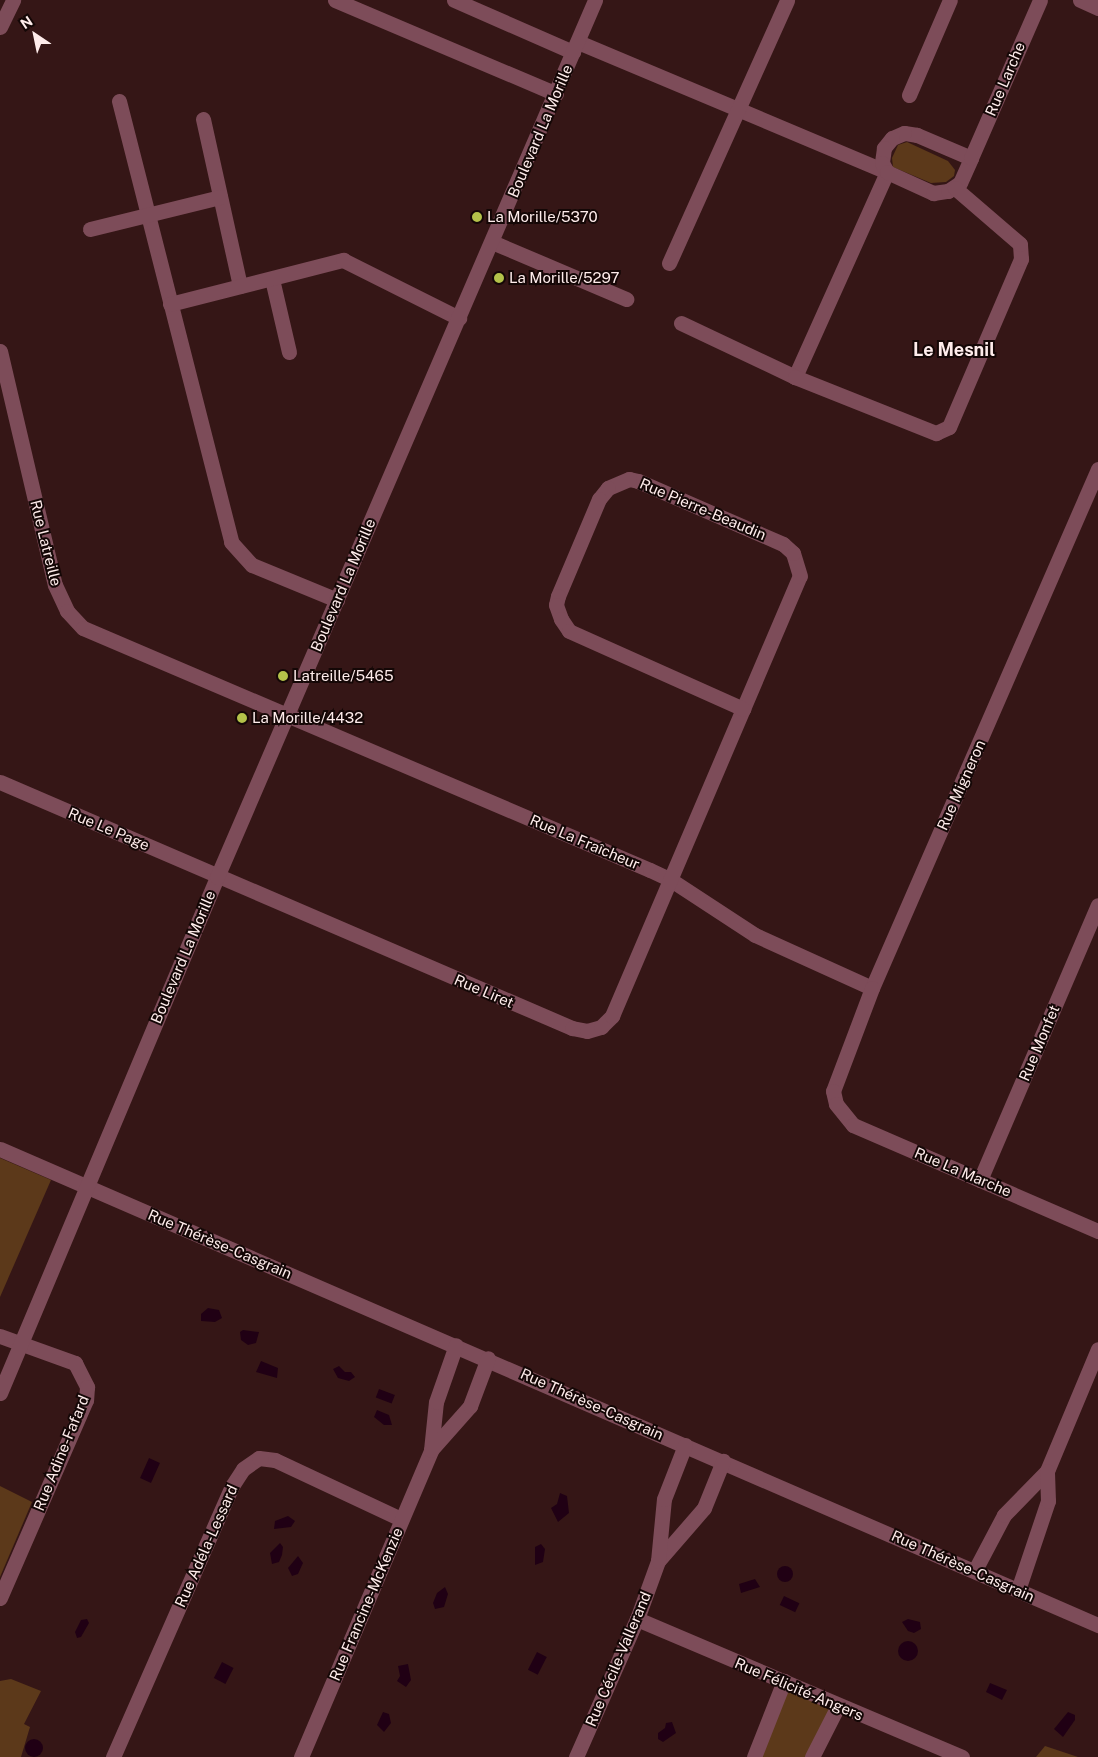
<!DOCTYPE html>
<meta charset="utf-8">
<style>
body{margin:0}
#map{position:relative;width:1098px;height:1757px;overflow:hidden;background:#351616;font-family:"Public Sans",sans-serif}
div>[style]{position:absolute}
[style*='--x']{left:calc(var(--x)*1px);top:calc(var(--y)*1px);width:calc(var(--w)*1px);rotate:calc(var(--a)*1deg)}
.green>*{inset:0;background:#5c391a}
.water>*{inset:0;background:#200014;transform-origin:0 0}
.round{border-radius:50%}
.minor>*{height:15px;margin:-7.5px;padding:0 7.5px;transform-origin:7.5px;border-radius:7.5px;background:#7d4c59}
.dots>*{width:14px;height:14px;translate:-50% -50%;box-sizing:border-box;border:2px solid #140706;border-radius:50%}
span{translate:-50% -50%;white-space:nowrap;text-align:center;line-height:1.15;-webkit-text-stroke:4px #140706;paint-order:stroke}
.street-label{font-size:15px;color:#feeceb}
.poi-label{font-size:15px;color:#feeceb}
.left{translate:0 -50%;text-align:left}
.quarter-label{font-size:18px;color:#feeceb;font-weight:700}
.north{position:absolute;left:10px;top:10px;width:50px;height:50px;-webkit-text-stroke:4px #140706;paint-order:stroke;rotate:326deg;font-size:14px;font-weight:700;line-height:20px;text-align:center;color:#feeceb}
.north::after{content:'';display:block;margin:auto;width:18px;height:22px;background:#feeceb;clip-path:polygon(50% 0,100% 100%,50% 72%,0 100%)}
</style>
<div id="map">
<div class="green">
<div style="clip-path:polygon(907px 142px,948px 161px,955px 170px,954px 176px,946px 182px,931px 183px,893px 167px,892px 158px,898px 145px)"></div>
<div style="clip-path:polygon(0 1158px,51px 1180px,0 1297px)"></div>
<div style="clip-path:polygon(0 1486px,32px 1502px,0 1577px)"></div>
<div style="clip-path:polygon(11px 1679px,41px 1691px,24px 1724px,30px 1727px,21px 1757px,0 1757px,0 1681px)"></div>
<div style="clip-path:polygon(784px 1681px,838px 1706px,812px 1757px,754px 1757px)"></div>
<div style="clip-path:polygon(1045px 1746px,1078px 1757px,1036px 1757px)"></div>
</div>
<div class="water">
<div style="clip-path:polygon(208px 1308px,219px 1310px,222px 1318px,215px 1322px,201px 1321px,201px 1314px)"></div>
<div style="clip-path:polygon(243px 1330px,259px 1332px,256px 1343px,248px 1345px,241px 1340px,240px 1332px)"></div>
<div style="clip-path:polygon(261px 1361px,278px 1368px,277px 1378px,256px 1372px)"></div>
<div style="clip-path:polygon(339px 1366px,345px 1372px,351px 1372px,355px 1377px,349px 1381px,338px 1378px,333px 1369px)"></div>
<div style="left:379px;top:1389px;width:17px;height:9px;rotate:21deg"></div>
<div style="clip-path:polygon(377px 1410px,389px 1415px,392px 1425px,384px 1425px,374px 1417px)"></div>
<div style="left:149px;top:1458px;width:12px;height:22px;rotate:24deg"></div>
<div style="clip-path:polygon(560px 1493px,567px 1496px,569px 1513px,558px 1522px,551px 1508px,557px 1504px)"></div>
<div style="clip-path:polygon(288px 1516px,295px 1521px,291px 1527px,274px 1529px,275px 1521px)"></div>
<div style="clip-path:polygon(280px 1543px,283px 1547px,282px 1555px,279px 1562px,272px 1564px,270px 1553px)"></div>
<div style="clip-path:polygon(541px 1544px,545px 1549px,543px 1562px,535px 1565px,535px 1547px)"></div>
<div style="clip-path:polygon(298px 1556px,303px 1563px,298px 1574px,292px 1576px,288px 1568px)"></div>
<div class="round" style="left:777px;top:1566px;width:16px;height:16px"></div>
<div style="clip-path:polygon(755px 1579px,760px 1587px,741px 1593px,739px 1584px)"></div>
<div style="clip-path:polygon(445px 1587px,448px 1594px,444px 1607px,435px 1609px,433px 1603px,437px 1593px)"></div>
<div style="left:784px;top:1596px;width:17px;height:10px;rotate:25deg"></div>
<div style="clip-path:polygon(87px 1619px,89px 1623px,81px 1637px,77px 1638px,75px 1632px,81px 1620px)"></div>
<div style="clip-path:polygon(908px 1619px,920px 1622px,921px 1629px,914px 1633px,908px 1631px,902px 1622px)"></div>
<div class="round" style="left:898px;top:1641px;width:20px;height:20px"></div>
<div style="left:537px;top:1652px;width:11px;height:20px;rotate:27deg"></div>
<div style="left:222px;top:1662px;width:13px;height:18px;rotate:27deg"></div>
<div style="clip-path:polygon(408px 1664px,411px 1680px,406px 1687px,397px 1681px,400px 1676px,398px 1666px)"></div>
<div style="clip-path:polygon(990px 1683px,1007px 1690px,1002px 1700px,986px 1692px)"></div>
<div style="clip-path:polygon(383px 1712px,389px 1714px,391px 1723px,384px 1732px,377px 1725px)"></div>
<div style="clip-path:polygon(1068px 1712px,1075px 1715px,1075px 1720px,1063px 1737px,1054px 1729px)"></div>
<div style="clip-path:polygon(672px 1722px,676px 1733px,663px 1742px,658px 1739px,658px 1733px,665px 1728px,666px 1723px)"></div>
<div class="round" style="left:25px;top:1739px;width:18px;height:18px"></div>
</div>
<div class="minor">
<div style="--x:335;--y:0;--w:240;--a:23"></div>
<div style="--x:454;--y:0;--w:130;--a:23.6"></div>
<div style="--x:1080;--y:0;--w:20;--a:24"></div>
<div style="--x:0;--y:27;--w:30;--a:-64"></div>
<div style="--x:578;--y:42;--w:335;--a:22.8"></div>
<div style="--x:887;--y:172;--w:225;--a:114.2"></div>
<div style="--x:909;--y:95;--w:103;--a:-66.7"></div>
<div style="--x:119;--y:101;--w:455;--a:75.7"></div>
<div style="--x:231;--y:542;--w:31;--a:48"></div>
<div style="--x:252;--y:565;--w:92;--a:22.4"></div>
<div style="--x:203;--y:119;--w:171;--a:77.5"></div>
<div style="--x:971;--y:158;--w:59;--a:-156.9"></div>
<div style="--x:917;--y:135;--w:13;--a:-171"></div>
<div style="--x:904;--y:133;--w:13;--a:157"></div>
<div style="--x:892;--y:138;--w:13;--a:129"></div>
<div style="--x:884;--y:148;--w:15;--a:98"></div>
<div style="--x:882;--y:163;--w:10;--a:61"></div>
<div style="--x:887;--y:172;--w:51;--a:24.5"></div>
<div style="--x:933;--y:193;--w:15;--a:-8"></div>
<div style="--x:948;--y:191;--w:14;--a:-34"></div>
<div style="--x:960;--y:183;--w:27;--a:-66"></div>
<div style="--x:971;--y:158;--w:172;--a:-66.4"></div>
<div style="--x:90;--y:229;--w:134;--a:-13.8"></div>
<div style="--x:492;--y:242;--w:146;--a:23"></div>
<div style="--x:669;--y:263;--w:288;--a:-65.8"></div>
<div style="--x:272;--y:279;--w:75;--a:76.9"></div>
<div style="--x:170;--y:304;--w:179;--a:-14.3"></div>
<div style="--x:343;--y:260;--w:130;--a:26.6"></div>
<div style="--x:681;--y:323;--w:126;--a:25.3"></div>
<div style="--x:795;--y:377;--w:152;--a:21.7"></div>
<div style="--x:936;--y:433;--w:14;--a:-25"></div>
<div style="--x:949;--y:427;--w:183;--a:-66.8"></div>
<div style="--x:1021;--y:259;--w:15;--a:-94"></div>
<div style="--x:1020;--y:244;--w:86;--a:-139.3"></div>
<div style="--x:0;--y:351;--w:240;--a:76.8"></div>
<div style="--x:55;--y:585;--w:29;--a:65"></div>
<div style="--x:67;--y:611;--w:23;--a:47"></div>
<div style="--x:83;--y:628;--w:616;--a:23.11"></div>
<div style="--x:650;--y:870;--w:23;--a:25"></div>
<div style="--x:671;--y:880;--w:100;--a:33.2"></div>
<div style="--x:755;--y:935;--w:128;--a:24.4"></div>
<div style="--x:1098;--y:469;--w:566;--a:113.53"></div>
<div style="--x:872;--y:988;--w:110;--a:110.7"></div>
<div style="--x:833;--y:1091;--w:13;--a:77"></div>
<div style="--x:836;--y:1104;--w:27;--a:51"></div>
<div style="--x:853;--y:1125;--w:267;--a:23.4"></div>
<div style="--x:0;--y:782;--w:623;--a:23.27"></div>
<div style="--x:572;--y:1028;--w:15;--a:11"></div>
<div style="--x:587;--y:1031;--w:15;--a:-16"></div>
<div style="--x:601;--y:1027;--w:16;--a:-45"></div>
<div style="--x:612;--y:1016;--w:478;--a:-66.9"></div>
<div style="--x:800;--y:576;--w:24;--a:-107"></div>
<div style="--x:793;--y:553;--w:13;--a:-138"></div>
<div style="--x:783;--y:544;--w:158;--a:-156.5"></div>
<div style="--x:638;--y:481;--w:9;--a:-167"></div>
<div style="--x:629;--y:479;--w:23;--a:157"></div>
<div style="--x:608;--y:488;--w:14;--a:129"></div>
<div style="--x:599;--y:499;--w:105;--a:112.9"></div>
<div style="--x:558;--y:596;--w:9;--a:103"></div>
<div style="--x:556;--y:605;--w:15;--a:70"></div>
<div style="--x:561;--y:619;--w:14;--a:56"></div>
<div style="--x:569;--y:631;--w:191;--a:24.1"></div>
<div style="--x:0;--y:1149;--w:1197;--a:23.44"></div>
<div style="--x:980;--y:1180;--w:299;--a:-66.8"></div>
<div style="--x:0;--y:1336;--w:80;--a:19.8"></div>
<div style="--x:75;--y:1363;--w:27;--a:63"></div>
<div style="--x:87;--y:1387;--w:13;--a:94"></div>
<div style="--x:86;--y:1400;--w:216;--a:113.5"></div>
<div style="--x:0;--y:1393;--w:560;--a:-67.19"></div>
<div style="--x:217;--y:877;--w:955;--a:-66.68"></div>
<div style="--x:431;--y:1450;--w:48;--a:-84.1"></div>
<div style="--x:436;--y:1402;--w:60;--a:-70.7"></div>
<div style="--x:658;--y:1561;--w:70;--a:-49"></div>
<div style="--x:704;--y:1508;--w:51;--a:-68"></div>
<div style="--x:975;--y:1570;--w:62;--a:-62.2"></div>
<div style="--x:1004;--y:1515;--w:62;--a:-45.7"></div>
<div style="--x:1047;--y:1471;--w:132;--a:-67.3"></div>
<div style="--x:1018;--y:1590;--w:94;--a:-71.4"></div>
<div style="--x:1048;--y:1501;--w:30;--a:-92"></div>
<div style="--x:637;--y:1619;--w:353;--a:23"></div>
<div style="--x:113;--y:1757;--w:296;--a:-66.3"></div>
<div style="--x:232;--y:1486;--w:20;--a:-57"></div>
<div style="--x:243;--y:1469;--w:19;--a:-35"></div>
<div style="--x:259;--y:1458;--w:16;--a:7"></div>
<div style="--x:275;--y:1460;--w:139;--a:25.1"></div>
<div style="--x:301;--y:1757;--w:333;--a:-67"></div>
<div style="--x:431;--y:1450;--w:59;--a:-48.4"></div>
<div style="--x:470;--y:1406;--w:51;--a:-69.4"></div>
<div style="--x:576;--y:1757;--w:151;--a:-66.2"></div>
<div style="--x:637;--y:1619;--w:62;--a:-70.1"></div>
<div style="--x:658;--y:1561;--w:62;--a:-84.5"></div>
<div style="--x:664;--y:1499;--w:58;--a:-68.7"></div>
<div style="--x:754;--y:1757;--w:82;--a:-68.5"></div>
<div style="--x:812;--y:1757;--w:57;--a:-63"></div>
</div>
<div class="dots">
<div style="left:477px;top:217px;background:#b4c24a"></div>
<div style="left:499px;top:278px;background:#b4c24a"></div>
<div style="left:283px;top:676px;background:#b4c24a"></div>
<div style="left:242px;top:718px;background:#b4c24a"></div>
</div>
<div class="street-label">
<span style="left:1005px;top:79px;rotate:-67deg">Rue Larche</span>
<span style="left:540px;top:131px;rotate:-67deg">Boulevard La Morille</span>
<span style="left:703px;top:509px;rotate:23deg">Rue Pierre-Beaudin</span>
<span style="left:46px;top:543px;rotate:76deg">Rue Latreille</span>
<span style="left:343px;top:585px;rotate:-67deg">Boulevard La Morille</span>
<span style="left:961px;top:785px;rotate:-66deg">Rue Migneron</span>
<span style="left:109px;top:829px;rotate:23deg">Rue Le Page</span>
<span style="left:585px;top:842px;rotate:23deg">Rue La Fraîcheur</span>
<span style="left:183px;top:957px;rotate:-67deg">Boulevard La Morille</span>
<span style="left:484px;top:991px;rotate:23deg">Rue Liret</span>
<span style="left:1039px;top:1043px;rotate:-67deg">Rue Monfet</span>
<span style="left:963px;top:1172px;rotate:23deg">Rue La Marche</span>
<span style="left:220px;top:1244px;rotate:23deg">Rue Thérèse-Casgrain</span>
<span style="left:592px;top:1404px;rotate:24deg">Rue Thérèse-Casgrain</span>
<span style="left:61px;top:1453px;rotate:-68deg">Rue Adine-Fafard</span>
<span style="left:206px;top:1546px;rotate:-66deg">Rue Adéla-Lessard</span>
<span style="left:963px;top:1566px;rotate:24deg">Rue Thérèse-Casgrain</span>
<span style="left:366px;top:1604px;rotate:-67deg">Rue Francine-McKenzie</span>
<span style="left:618px;top:1659px;rotate:-67deg">Rue Cécile-Vallerand</span>
<span style="left:799px;top:1689px;rotate:23deg">Rue Félicité-Angers</span>
</div>
<div class="poi-label">
<span class="left" style="left:487px;top:217px">La Morille/5370</span>
<span class="left" style="left:509px;top:278px">La Morille/5297</span>
<span class="left" style="left:293px;top:676px">Latreille/5465</span>
<span class="left" style="left:252px;top:718px">La Morille/4432</span>
</div>
<div class="quarter-label">
<span style="left:954px;top:350px">Le Mesnil</span>
</div>
<div class="north">N</div>
</div>
